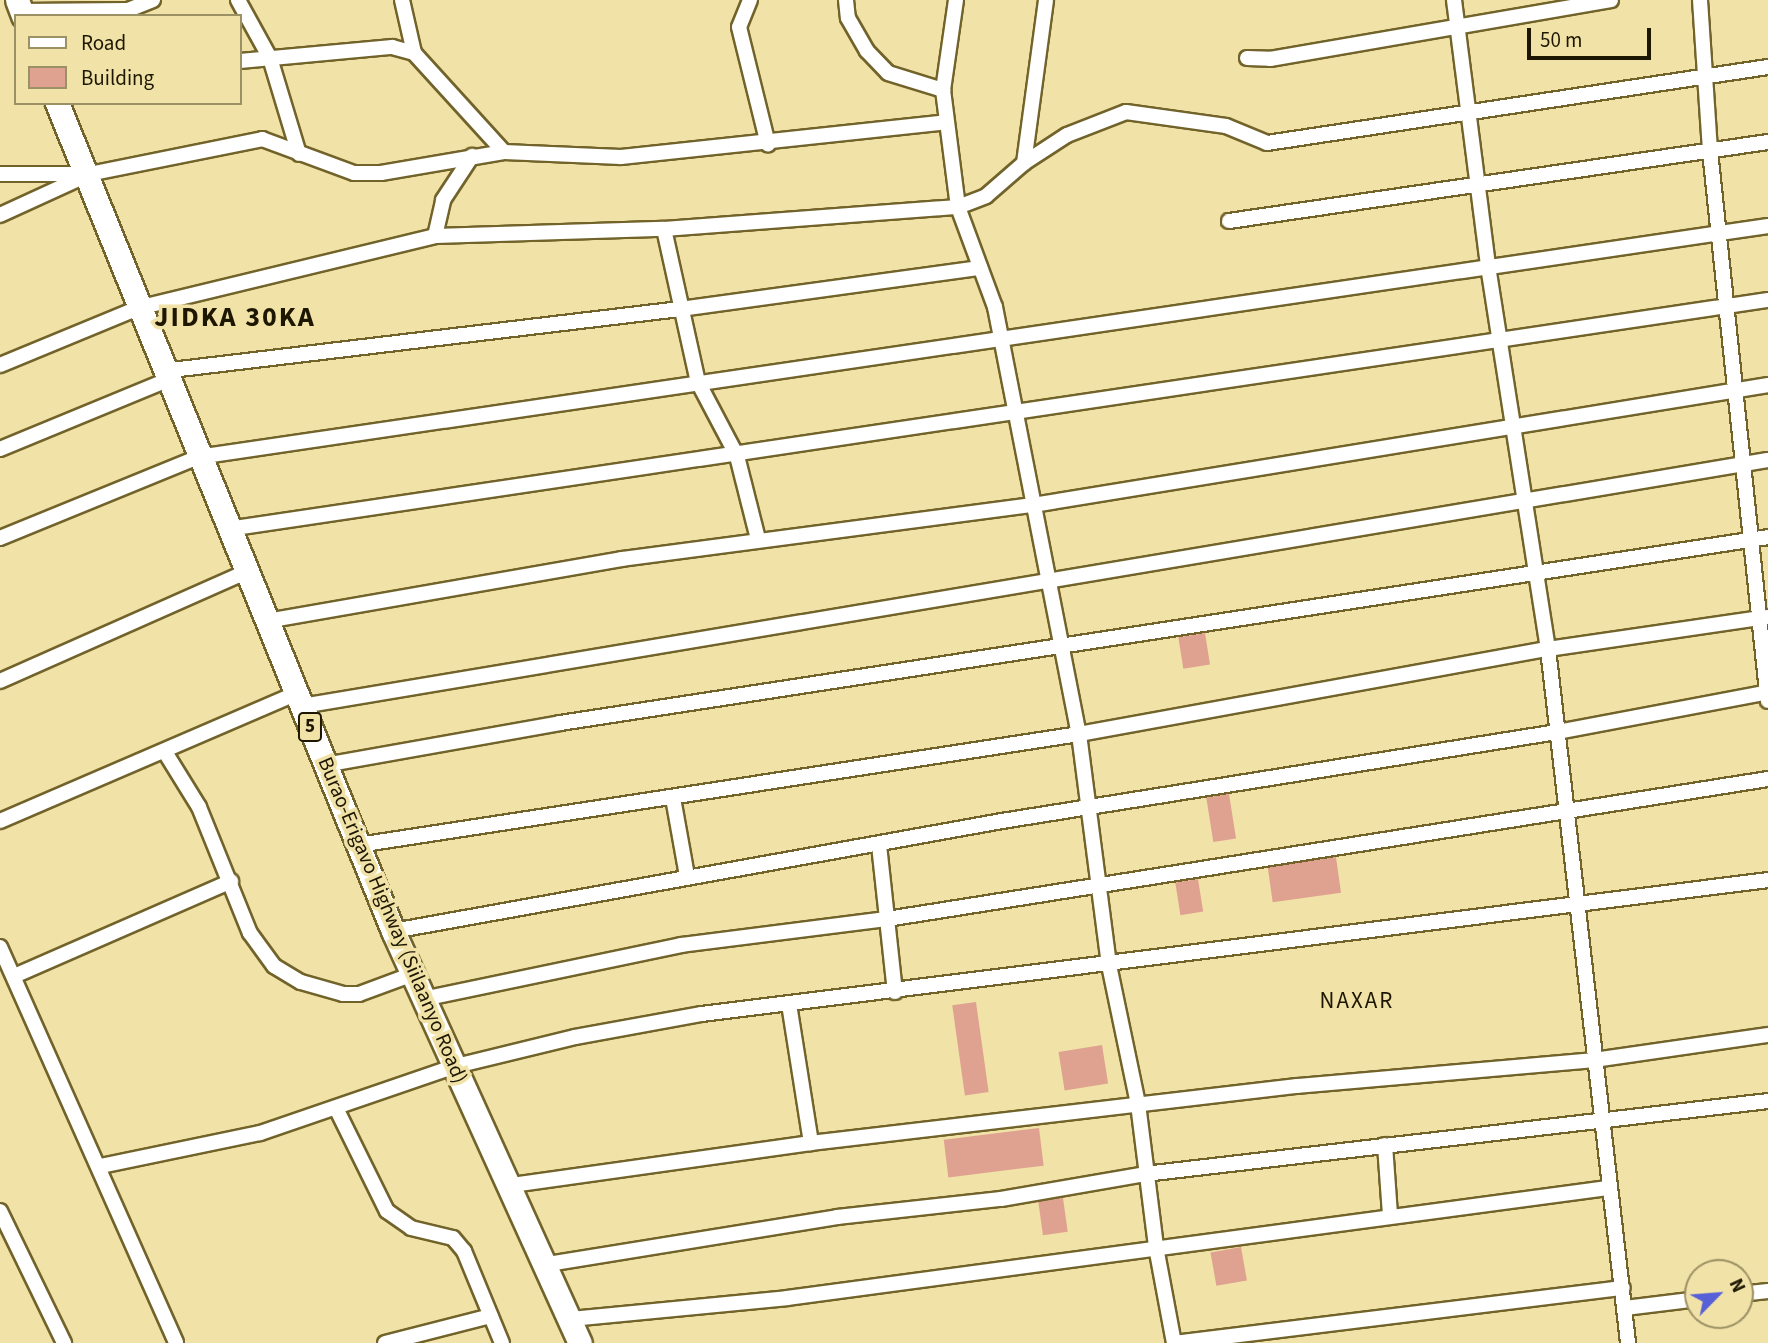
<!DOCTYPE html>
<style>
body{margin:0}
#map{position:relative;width:1768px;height:1343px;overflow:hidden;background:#f1e2a7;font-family:"Source Sans 3",sans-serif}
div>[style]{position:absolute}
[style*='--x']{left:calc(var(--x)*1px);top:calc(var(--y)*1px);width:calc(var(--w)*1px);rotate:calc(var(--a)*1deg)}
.building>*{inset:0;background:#dfa291;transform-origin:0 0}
.roads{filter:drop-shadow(2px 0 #71632a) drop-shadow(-2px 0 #71632a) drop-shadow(0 2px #71632a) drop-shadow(0 -2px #71632a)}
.minor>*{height:14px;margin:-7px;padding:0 7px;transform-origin:7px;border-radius:7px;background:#fff}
.trunk>*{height:23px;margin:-11.5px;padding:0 11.5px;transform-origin:11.5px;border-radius:11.5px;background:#fff}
span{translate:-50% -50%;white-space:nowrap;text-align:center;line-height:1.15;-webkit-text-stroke:7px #f1e2a7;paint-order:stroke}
.shield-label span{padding:2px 5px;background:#f1e2a7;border:2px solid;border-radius:5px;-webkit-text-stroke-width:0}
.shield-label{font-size:19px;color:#1d1702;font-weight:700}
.street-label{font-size:21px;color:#1d1702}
.neighbourhood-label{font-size:23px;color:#1d1702;letter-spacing:2px}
.district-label{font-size:28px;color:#1d1702;font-weight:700;letter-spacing:2px}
.legend{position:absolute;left:14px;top:14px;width:228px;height:91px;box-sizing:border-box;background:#f1e2a7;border:2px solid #9c9165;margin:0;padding:9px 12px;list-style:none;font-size:21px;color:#1d1702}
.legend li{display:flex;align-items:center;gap:14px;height:35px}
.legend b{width:35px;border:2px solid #9c9165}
.north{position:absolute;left:1684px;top:1259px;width:70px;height:70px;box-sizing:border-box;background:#f1e2a7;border:2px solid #9c9165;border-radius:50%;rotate:65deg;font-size:19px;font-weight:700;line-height:28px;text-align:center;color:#1d1702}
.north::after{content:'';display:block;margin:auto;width:24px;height:32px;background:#5761d7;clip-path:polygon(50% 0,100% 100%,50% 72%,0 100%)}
.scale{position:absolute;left:1527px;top:28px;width:124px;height:32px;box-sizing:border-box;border:4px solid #1d1702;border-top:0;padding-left:9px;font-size:21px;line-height:24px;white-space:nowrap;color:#1d1702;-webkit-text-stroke:5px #f1e2a7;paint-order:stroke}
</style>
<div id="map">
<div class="building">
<div style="left:1205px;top:633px;width:32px;height:27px;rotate:81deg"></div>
<div style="left:1229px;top:794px;width:45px;height:23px;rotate:81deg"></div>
<div style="left:1336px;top:857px;width:36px;height:69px;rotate:82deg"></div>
<div style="left:1198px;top:879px;width:33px;height:23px;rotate:81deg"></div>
<div style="left:976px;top:1002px;width:91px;height:24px;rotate:82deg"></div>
<div style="left:1102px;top:1045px;width:39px;height:44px;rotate:81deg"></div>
<div style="left:1039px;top:1128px;width:38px;height:96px;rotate:83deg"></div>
<div style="left:1063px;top:1198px;width:34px;height:25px;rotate:82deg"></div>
<div style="left:1241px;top:1247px;width:34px;height:31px;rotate:80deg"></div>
</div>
<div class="roads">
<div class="minor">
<div style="--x:238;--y:0;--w:66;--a:61.1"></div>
<div style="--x:270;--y:58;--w:100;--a:73.2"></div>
<div style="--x:402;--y:0;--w:54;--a:77.2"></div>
<div style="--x:750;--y:0;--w:29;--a:112"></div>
<div style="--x:739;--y:27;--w:121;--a:76.1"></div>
<div style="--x:846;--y:0;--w:18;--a:84"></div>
<div style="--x:848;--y:18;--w:38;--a:60"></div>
<div style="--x:867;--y:51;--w:30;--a:46"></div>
<div style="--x:888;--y:73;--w:58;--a:17.2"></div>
<div style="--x:956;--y:0;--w:91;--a:98.2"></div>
<div style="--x:943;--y:90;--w:118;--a:82.7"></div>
<div style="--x:958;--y:207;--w:107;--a:69.7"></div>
<div style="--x:995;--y:307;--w:435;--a:78.9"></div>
<div style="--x:1079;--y:734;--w:233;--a:82.6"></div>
<div style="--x:1109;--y:965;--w:142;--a:78.2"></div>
<div style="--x:1138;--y:1104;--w:144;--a:82.8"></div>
<div style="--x:1156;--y:1247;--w:98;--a:79.4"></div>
<div style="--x:1454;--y:0;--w:268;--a:82.7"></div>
<div style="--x:1488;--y:266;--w:388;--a:81.1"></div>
<div style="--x:1548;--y:649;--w:699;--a:83.42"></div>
<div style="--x:1700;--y:0;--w:151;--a:86.2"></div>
<div style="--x:1710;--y:151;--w:553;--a:83.98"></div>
<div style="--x:22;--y:11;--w:106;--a:-0.5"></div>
<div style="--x:128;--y:10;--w:27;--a:-22"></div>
<div style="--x:1247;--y:58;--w:23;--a:2"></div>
<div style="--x:1270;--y:59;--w:346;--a:-9.8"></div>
<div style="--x:240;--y:61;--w:153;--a:-5.3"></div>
<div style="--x:392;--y:47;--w:23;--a:15"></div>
<div style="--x:414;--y:53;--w:134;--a:47.7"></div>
<div style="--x:1024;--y:163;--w:164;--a:-82.3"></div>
<div style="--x:0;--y:174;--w:89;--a:0"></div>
<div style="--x:89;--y:174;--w:177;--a:-11.4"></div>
<div style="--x:262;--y:139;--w:98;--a:20.3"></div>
<div style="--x:354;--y:173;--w:27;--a:0"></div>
<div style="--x:381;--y:173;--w:125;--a:-9.7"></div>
<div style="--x:504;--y:152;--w:117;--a:2.4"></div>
<div style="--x:621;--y:157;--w:327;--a:-6.1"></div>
<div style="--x:0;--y:215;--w:94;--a:-24.6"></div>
<div style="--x:1229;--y:221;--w:545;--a:-8.34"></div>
<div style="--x:664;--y:229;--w:157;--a:77.5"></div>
<div style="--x:698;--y:382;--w:84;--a:62.2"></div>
<div style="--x:737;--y:456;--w:86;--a:75.8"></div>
<div style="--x:435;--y:236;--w:37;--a:-77"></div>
<div style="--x:443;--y:200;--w:53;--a:-56.6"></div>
<div style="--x:0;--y:365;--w:149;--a:-22.4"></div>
<div style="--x:138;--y:308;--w:306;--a:-13.6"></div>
<div style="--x:435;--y:236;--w:229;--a:-1.8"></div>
<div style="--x:664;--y:229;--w:295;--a:-4.3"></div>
<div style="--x:958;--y:207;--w:30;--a:-21"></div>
<div style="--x:986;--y:196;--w:50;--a:-41"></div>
<div style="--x:1024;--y:163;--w:51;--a:-33.1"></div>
<div style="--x:1067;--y:135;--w:63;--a:-21.3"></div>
<div style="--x:1126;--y:112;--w:101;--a:8"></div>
<div style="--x:1226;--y:126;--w:44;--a:22.5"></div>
<div style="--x:1267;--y:143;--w:507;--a:-8.63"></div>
<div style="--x:163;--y:371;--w:521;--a:-6.84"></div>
<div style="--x:680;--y:309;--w:303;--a:-7.8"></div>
<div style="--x:0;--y:449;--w:181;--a:-22.4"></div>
<div style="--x:228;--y:529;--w:1557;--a:-8.46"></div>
<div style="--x:0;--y:538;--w:214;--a:-22.2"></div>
<div style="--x:198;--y:457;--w:1587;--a:-8.37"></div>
<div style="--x:267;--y:621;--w:360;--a:-9.9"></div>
<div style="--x:622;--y:559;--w:415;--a:-7.5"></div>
<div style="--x:1033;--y:505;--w:745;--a:-9.27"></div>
<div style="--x:0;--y:681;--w:269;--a:-23.9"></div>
<div style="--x:302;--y:706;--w:1486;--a:-9.53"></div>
<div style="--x:165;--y:752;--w:65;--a:58.3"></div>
<div style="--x:199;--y:807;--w:136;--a:68"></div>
<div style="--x:250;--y:933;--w:41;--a:54"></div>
<div style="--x:274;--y:966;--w:31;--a:31"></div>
<div style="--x:301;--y:982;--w:44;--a:15.9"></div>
<div style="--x:343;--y:994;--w:16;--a:0"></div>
<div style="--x:359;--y:994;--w:58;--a:-20.3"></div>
<div style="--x:325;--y:765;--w:239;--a:-10.1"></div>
<div style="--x:560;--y:723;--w:1222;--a:-8.75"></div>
<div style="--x:673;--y:798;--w:79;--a:79.8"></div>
<div style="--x:0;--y:821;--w:323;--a:-23.3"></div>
<div style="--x:358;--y:845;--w:729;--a:-8.75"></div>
<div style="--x:1079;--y:734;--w:477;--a:-10.3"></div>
<div style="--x:1548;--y:649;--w:222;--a:-8.3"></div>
<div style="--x:879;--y:845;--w:148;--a:83.8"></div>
<div style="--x:393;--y:931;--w:619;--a:-10.24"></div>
<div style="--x:1002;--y:821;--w:562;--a:-9.11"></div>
<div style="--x:1557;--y:732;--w:215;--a:-10.7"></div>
<div style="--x:0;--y:947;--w:433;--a:66"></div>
<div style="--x:14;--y:976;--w:237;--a:-23.6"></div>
<div style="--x:423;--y:999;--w:264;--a:-11.8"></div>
<div style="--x:681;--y:945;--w:208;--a:-7.2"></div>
<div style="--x:887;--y:919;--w:892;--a:-9.03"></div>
<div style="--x:789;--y:1004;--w:141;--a:81"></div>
<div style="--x:811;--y:1143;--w:489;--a:-6.7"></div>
<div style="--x:1297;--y:1086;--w:298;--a:-5"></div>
<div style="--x:1594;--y:1060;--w:176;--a:-8.2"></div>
<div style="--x:336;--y:1108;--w:115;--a:63.7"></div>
<div style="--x:387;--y:1211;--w:29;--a:35"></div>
<div style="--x:411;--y:1228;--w:43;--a:13.4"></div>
<div style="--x:453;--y:1238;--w:17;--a:50"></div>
<div style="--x:464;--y:1251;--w:100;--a:67.6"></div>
<div style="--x:1385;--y:1145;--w:70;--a:85.9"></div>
<div style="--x:101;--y:1166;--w:162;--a:-11.7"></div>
<div style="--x:260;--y:1133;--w:207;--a:-18.9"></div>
<div style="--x:456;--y:1066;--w:122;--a:-13.7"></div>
<div style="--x:575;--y:1037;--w:129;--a:-10.3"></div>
<div style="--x:702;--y:1014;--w:1074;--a:-7.16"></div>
<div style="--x:512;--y:1185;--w:302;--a:-8"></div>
<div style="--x:0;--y:1211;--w:147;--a:64.1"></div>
<div style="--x:548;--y:1264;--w:293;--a:-9.2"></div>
<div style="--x:837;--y:1217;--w:165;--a:-6.3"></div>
<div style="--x:1001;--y:1199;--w:146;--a:-9.8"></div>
<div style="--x:1145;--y:1174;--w:627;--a:-6.68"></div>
<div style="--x:1740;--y:1294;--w:28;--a:-6"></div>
<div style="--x:1625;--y:1308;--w:74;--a:-7"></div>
<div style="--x:570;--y:1319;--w:218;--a:-5.5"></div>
<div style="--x:787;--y:1298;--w:828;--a:-7.63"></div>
<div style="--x:385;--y:1343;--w:109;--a:-14.3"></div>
<div style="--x:1174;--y:1343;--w:452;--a:-7"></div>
</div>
<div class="trunk">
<div style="--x:17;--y:0;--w:17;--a:69"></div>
<div style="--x:57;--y:103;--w:894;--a:67.91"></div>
<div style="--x:393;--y:931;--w:452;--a:65.6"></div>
</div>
</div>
<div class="shield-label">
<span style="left:310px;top:727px">5</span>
</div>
<div class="street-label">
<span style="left:393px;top:920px;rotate:67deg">Burao-Erigavo Highway (Siilaanyo Road)</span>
</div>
<div class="neighbourhood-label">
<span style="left:1357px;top:1001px">NAXAR</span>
</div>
<div class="district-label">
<span style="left:235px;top:317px">JIDKA 30KA</span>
</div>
<ul class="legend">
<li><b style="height:9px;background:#fff"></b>Road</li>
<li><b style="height:19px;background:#dfa291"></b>Building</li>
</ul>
<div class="north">N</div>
<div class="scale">50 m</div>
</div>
